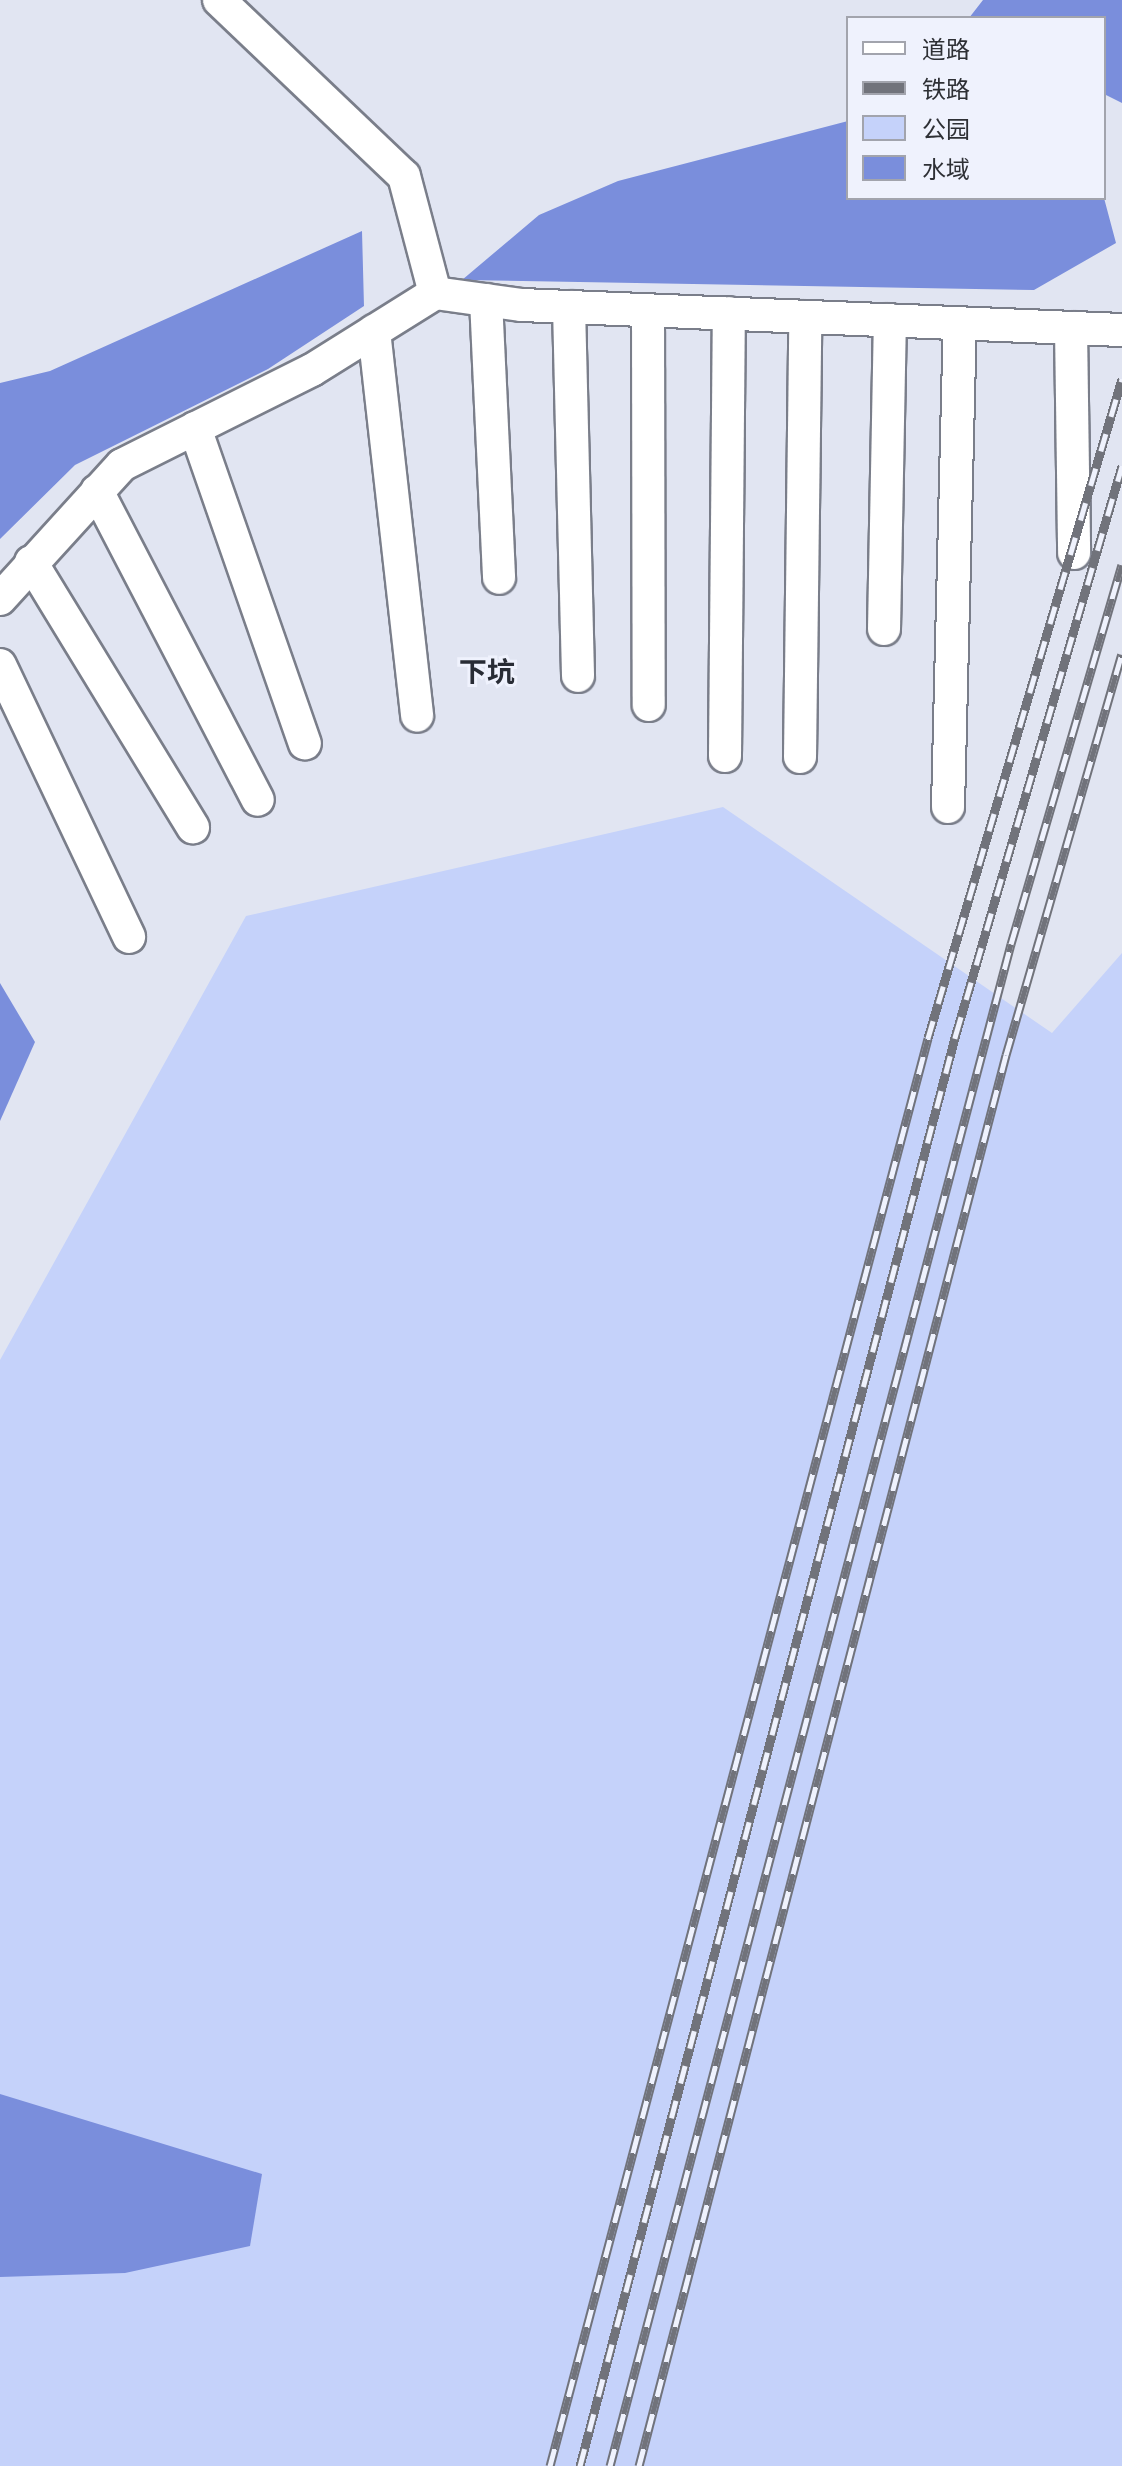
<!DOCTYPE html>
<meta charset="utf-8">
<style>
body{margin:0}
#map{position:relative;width:1122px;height:2466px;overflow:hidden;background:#e1e5f2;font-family:"Source Serif 4","Noto Sans SC",serif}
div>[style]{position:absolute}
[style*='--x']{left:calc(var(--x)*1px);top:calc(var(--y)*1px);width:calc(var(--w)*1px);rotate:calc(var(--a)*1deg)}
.green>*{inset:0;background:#c5d2fa}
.water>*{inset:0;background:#7a8edc}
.roads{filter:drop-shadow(2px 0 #7a7e8a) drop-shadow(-2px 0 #7a7e8a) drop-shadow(0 2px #7a7e8a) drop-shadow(0 -2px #7a7e8a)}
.street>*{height:32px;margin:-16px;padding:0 16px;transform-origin:16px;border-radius:16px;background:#fff}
.rail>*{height:9px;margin-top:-4.5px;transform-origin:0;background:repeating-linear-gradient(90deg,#eff2fd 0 18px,#71737b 0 36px);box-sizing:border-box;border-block:2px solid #71737b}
span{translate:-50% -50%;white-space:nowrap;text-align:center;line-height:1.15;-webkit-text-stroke:6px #eff2fd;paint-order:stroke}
.quarter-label{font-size:28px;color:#282c35;font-weight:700}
.legend{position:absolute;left:846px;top:16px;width:260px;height:184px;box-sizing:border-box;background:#eff2fd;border:2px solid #a2a4ad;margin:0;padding:10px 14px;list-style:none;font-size:24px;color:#2e3035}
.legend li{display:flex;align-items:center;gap:16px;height:40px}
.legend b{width:40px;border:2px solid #a2a4ad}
</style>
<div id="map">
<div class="green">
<div style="clip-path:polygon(723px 807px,1052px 1033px,1122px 953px,1122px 2466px,0 2466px,0 1360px,246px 916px)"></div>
</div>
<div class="water">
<div style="clip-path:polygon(983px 0,1122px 0,1122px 103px,1104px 94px,1104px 18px,969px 18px)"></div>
<div style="clip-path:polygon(848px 121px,848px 198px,1104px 198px,1116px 243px,1034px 290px,462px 280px,539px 215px,618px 181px)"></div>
<div style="clip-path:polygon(362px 231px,364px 306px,268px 369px,75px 465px,0 539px,0 383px,50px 371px)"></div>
<div style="clip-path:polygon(0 983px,35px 1042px,0 1121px)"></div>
<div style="clip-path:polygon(0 2094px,262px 2174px,250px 2246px,125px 2273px,0 2277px)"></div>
</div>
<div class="roads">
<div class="street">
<div style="--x:219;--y:0;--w:255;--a:43.6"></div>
<div style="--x:404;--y:176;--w:121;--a:75.2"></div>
<div style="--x:486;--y:300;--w:278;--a:87.3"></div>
<div style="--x:569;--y:307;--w:369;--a:88.6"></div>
<div style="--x:648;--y:310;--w:395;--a:89.9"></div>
<div style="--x:1071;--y:328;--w:225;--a:89.2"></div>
<div style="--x:374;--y:331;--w:387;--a:83.6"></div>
<div style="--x:195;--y:428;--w:334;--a:70.8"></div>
<div style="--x:97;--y:491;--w:348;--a:62.5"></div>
<div style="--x:31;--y:562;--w:311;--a:58.6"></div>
<div style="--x:0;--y:599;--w:181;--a:-47.7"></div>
<div style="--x:122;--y:465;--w:212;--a:-26.6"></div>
<div style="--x:312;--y:370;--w:145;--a:-32"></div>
<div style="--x:435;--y:293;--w:88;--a:7.9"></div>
<div style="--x:522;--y:305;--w:601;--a:2.39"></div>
<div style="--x:884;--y:629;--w:309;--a:-88.9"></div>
<div style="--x:0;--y:665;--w:301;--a:64.6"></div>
<div style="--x:725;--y:756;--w:443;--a:-89.5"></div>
<div style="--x:800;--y:757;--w:440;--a:-89.3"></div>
<div style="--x:948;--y:807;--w:484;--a:-88.6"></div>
</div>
</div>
<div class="rail">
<div style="--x:550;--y:2466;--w:1477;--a:-75.17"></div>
<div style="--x:928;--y:1038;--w:687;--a:-73.6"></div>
<div style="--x:580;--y:2466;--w:1481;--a:-75.29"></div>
<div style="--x:956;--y:1034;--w:592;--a:-73.71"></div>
<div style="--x:610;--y:2466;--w:1574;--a:-75.24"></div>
<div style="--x:1011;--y:944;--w:395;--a:-73.7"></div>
<div style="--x:639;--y:2466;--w:1458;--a:-75.42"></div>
<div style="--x:1006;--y:1055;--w:417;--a:-73.9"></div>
</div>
<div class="quarter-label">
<span style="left:487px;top:672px">下坑</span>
</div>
<ul class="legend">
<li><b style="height:10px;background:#fff"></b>道路</li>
<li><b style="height:10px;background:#71737b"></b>铁路</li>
<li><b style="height:22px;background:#c5d2fa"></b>公园</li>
<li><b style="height:22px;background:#7a8edc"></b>水域</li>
</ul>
</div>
